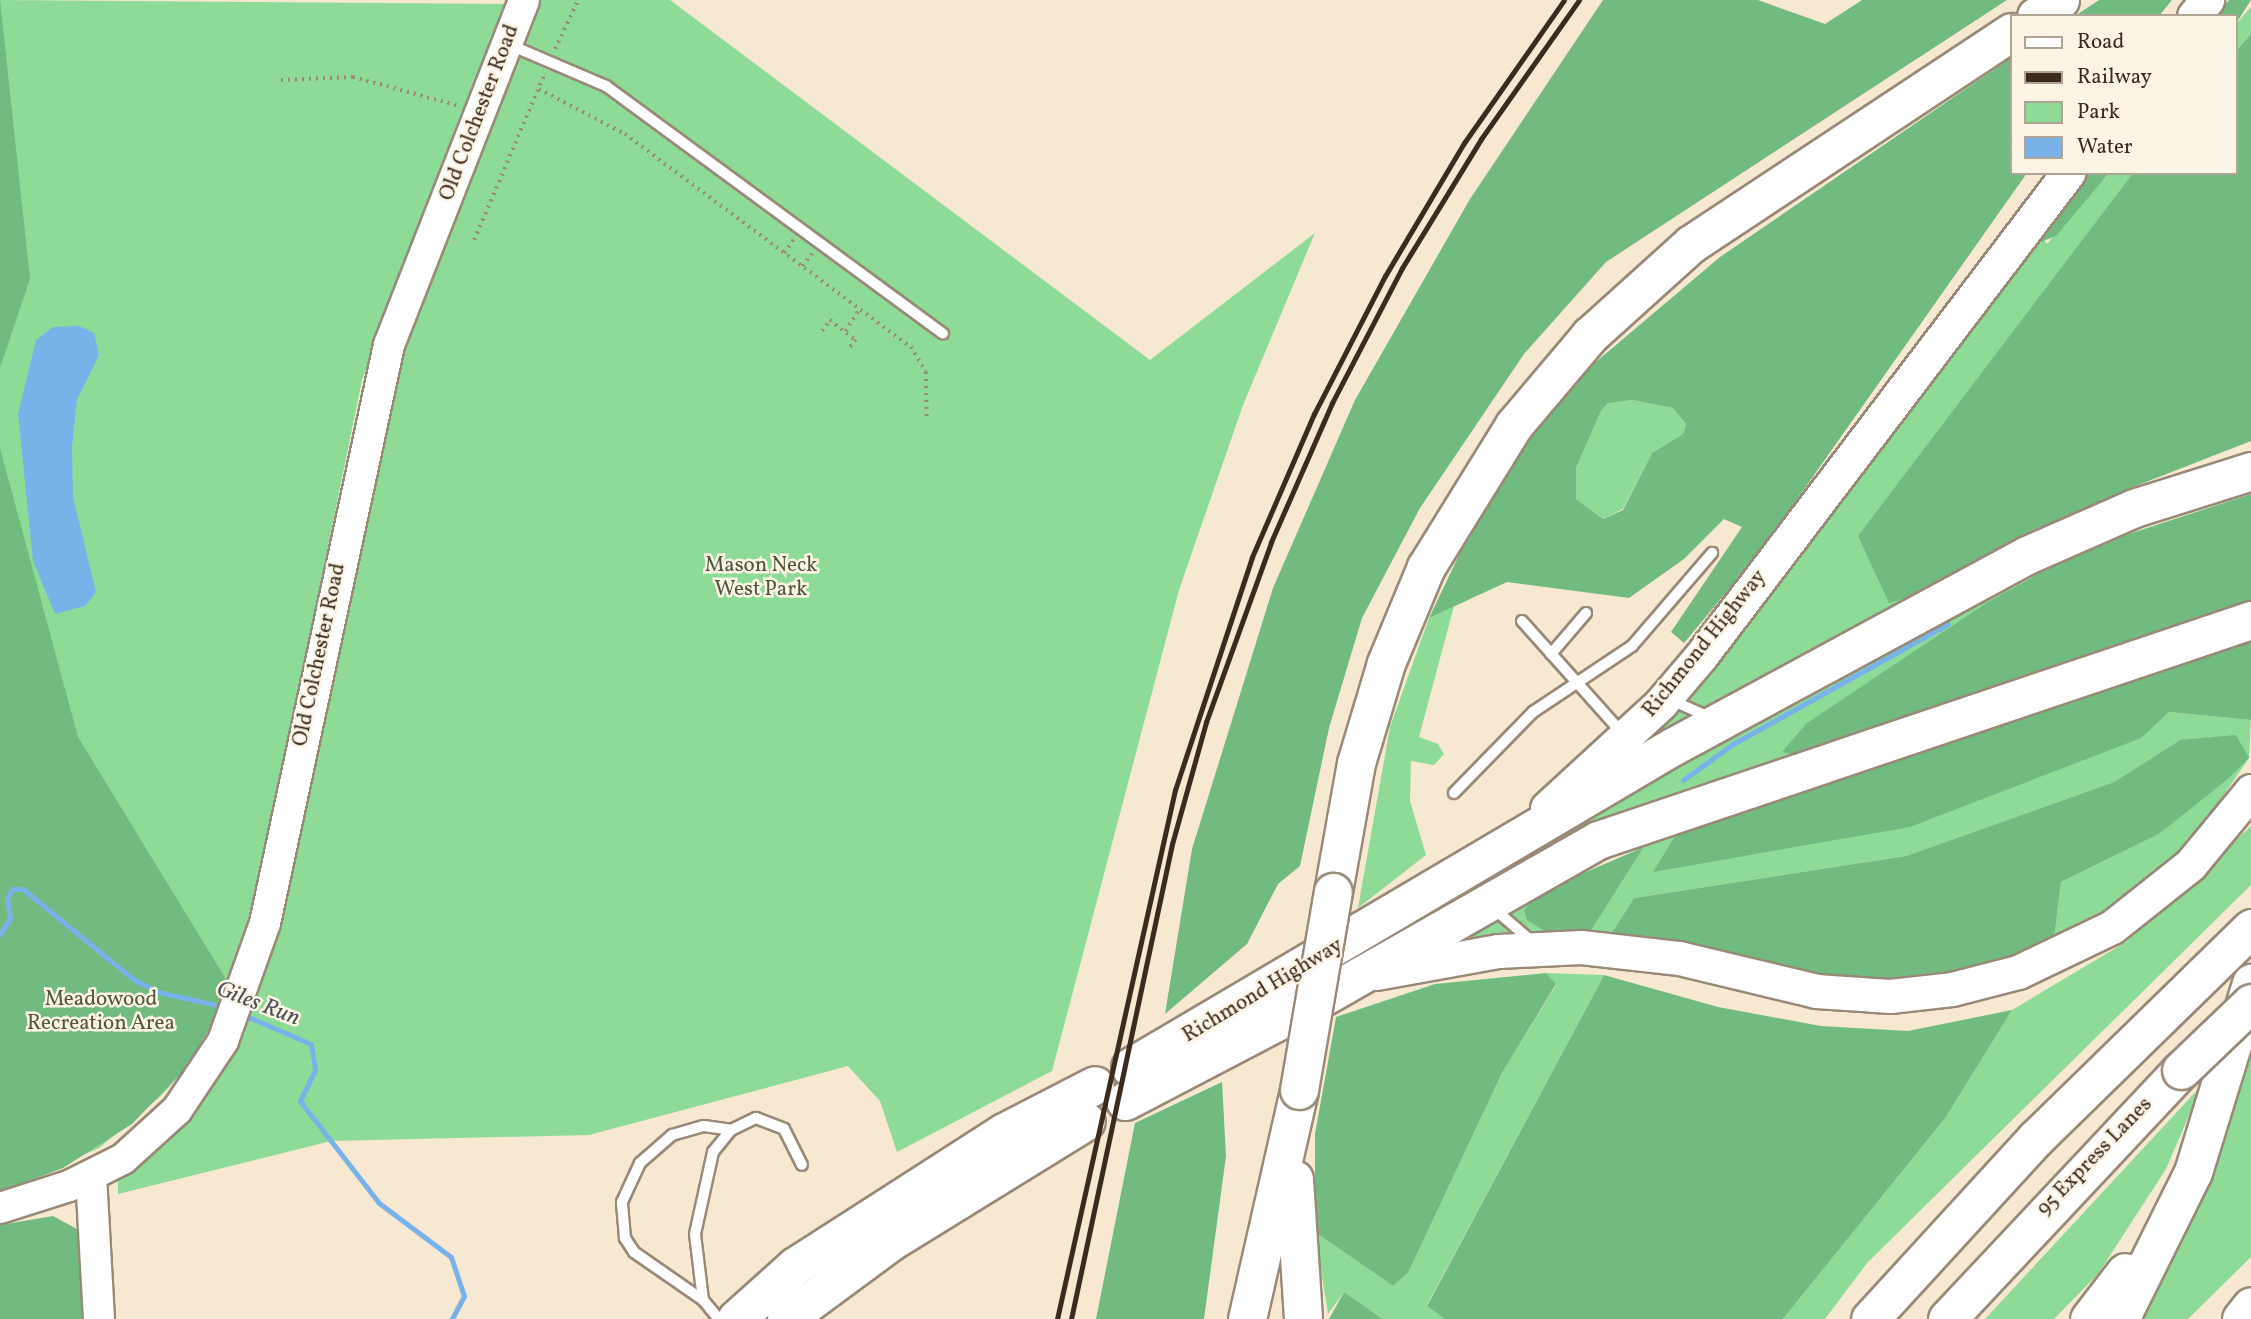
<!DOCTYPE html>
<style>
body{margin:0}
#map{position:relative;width:2251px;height:1319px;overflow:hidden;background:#f7e8d1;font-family:Vollkorn,serif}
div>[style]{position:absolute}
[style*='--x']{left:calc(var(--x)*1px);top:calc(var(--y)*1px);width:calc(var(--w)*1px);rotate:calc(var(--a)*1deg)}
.green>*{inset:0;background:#8edb98}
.forest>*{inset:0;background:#72bb80}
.water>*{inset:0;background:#78b2e9}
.stream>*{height:5px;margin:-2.5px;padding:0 2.5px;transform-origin:2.5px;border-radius:2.5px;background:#78b2e9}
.path>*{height:3.5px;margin-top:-1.75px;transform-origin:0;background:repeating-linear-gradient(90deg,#998978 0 2px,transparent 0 7px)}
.roads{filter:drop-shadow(2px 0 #998978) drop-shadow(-2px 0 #998978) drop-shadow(0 2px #998978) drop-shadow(0 -2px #998978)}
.lane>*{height:10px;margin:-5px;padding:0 5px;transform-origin:5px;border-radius:5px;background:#fff}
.secondary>*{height:30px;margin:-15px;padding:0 15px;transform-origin:15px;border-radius:15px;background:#fff}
.primary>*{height:33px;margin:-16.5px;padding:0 16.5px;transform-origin:16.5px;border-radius:16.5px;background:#fff}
.highway>*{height:37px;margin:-18.5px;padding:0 18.5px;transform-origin:18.5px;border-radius:18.5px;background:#fff}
.rail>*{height:5px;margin:-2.5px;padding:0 2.5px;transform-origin:2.5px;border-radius:2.5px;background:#3b2a1e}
.bridges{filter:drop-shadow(2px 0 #998978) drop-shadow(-2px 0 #998978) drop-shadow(0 2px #998978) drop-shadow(0 -2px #998978)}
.highway-bridge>*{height:37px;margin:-18.5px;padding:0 18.5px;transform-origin:18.5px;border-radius:18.5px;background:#fff}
span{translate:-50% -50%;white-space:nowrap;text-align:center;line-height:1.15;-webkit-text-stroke:5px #fcf5e5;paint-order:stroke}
.street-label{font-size:21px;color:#3b2a1e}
.park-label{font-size:21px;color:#50563c}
.water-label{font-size:23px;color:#4d535b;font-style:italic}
.legend{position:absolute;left:2010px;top:14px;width:228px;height:161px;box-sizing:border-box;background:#fcf5e5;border:2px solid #afa495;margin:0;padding:9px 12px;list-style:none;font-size:21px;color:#3b2a1e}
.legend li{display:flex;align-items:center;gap:14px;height:35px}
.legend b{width:35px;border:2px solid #afa495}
</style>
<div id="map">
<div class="green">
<div style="clip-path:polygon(0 0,507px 4px,362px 380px,244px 958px,188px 1066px,161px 1096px,99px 1148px,0 1192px)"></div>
<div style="clip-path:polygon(541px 0,670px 0,1150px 360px,1315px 233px,1243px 405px,1179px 590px,1052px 1071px,897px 1152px,880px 1101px,848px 1066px,589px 1135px,331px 1141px,118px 1194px,118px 1174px,235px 1041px,270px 960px,408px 327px,449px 235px,486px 118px)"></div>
<div style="clip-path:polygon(2251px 7px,2251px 34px,2235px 52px,2235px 25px)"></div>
<div style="clip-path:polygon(2109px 173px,2133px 173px,2020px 324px,1937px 589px,1579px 791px,2039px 233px,2047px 244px)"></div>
<div style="clip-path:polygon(1632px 400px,1673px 408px,1686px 424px,1683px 434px,1652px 453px,1623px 509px,1603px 519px,1576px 499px,1576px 468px,1601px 411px,1609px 402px)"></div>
<div style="clip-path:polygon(2082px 550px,1991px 600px,1799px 756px,1129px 1085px,1674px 763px,1967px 604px)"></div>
<div style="clip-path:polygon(1454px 606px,1419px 737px,1438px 744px,1444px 754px,1434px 765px,1411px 761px,1410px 801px,1426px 855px,1358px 908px,1390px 727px,1429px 618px)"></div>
<div style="clip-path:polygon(2169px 712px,2251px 720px,2249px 758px,2190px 844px,2147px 884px,2053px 947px,2061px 882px,2159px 834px,2249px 758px,2180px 740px,2114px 782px,1906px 856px,1634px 898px,1607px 940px,1411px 955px,1542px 891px,1587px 937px,1644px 847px,1676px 834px,1654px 871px,2140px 738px)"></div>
<div style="clip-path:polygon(2251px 826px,2251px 885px,1867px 1263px,1825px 1319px,1783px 1319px,1946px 1117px,2012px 1010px,2126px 942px)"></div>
<div style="clip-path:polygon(1546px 973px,1604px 975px,1427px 1305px,1445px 1319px,1383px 1319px,1344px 1292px,1328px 1314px,1315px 1232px,1393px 1286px,1408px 1273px,1502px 1073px,1556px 985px)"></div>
<div style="clip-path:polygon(2251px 1050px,2251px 1257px,2188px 1319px,2136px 1319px)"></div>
<div style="clip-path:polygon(2202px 1085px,2166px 1169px,2098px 1274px,2054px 1319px,1985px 1319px)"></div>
</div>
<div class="forest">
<div style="clip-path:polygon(0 0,30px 279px,0 368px)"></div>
<div style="clip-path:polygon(1603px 0,1758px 0,1825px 24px,1862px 0,2007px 0,1606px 262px,1524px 354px,1420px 508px,1362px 618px,1329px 728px,1300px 866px,1278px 884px,1247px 944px,1165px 1014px,1192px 849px,1273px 588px,1355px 400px,1470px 199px)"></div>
<div style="clip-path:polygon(2099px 0,2172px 0,2159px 16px,2075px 16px)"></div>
<div style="clip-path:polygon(2229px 0,2251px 0,2235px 25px,2235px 16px,2214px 16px)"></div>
<div style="clip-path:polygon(2251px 34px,2251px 441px,2118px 493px,1937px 589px,1889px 603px,1858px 536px,2133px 173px,2235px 173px,2235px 52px)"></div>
<div style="clip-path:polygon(evenodd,2011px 58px,2011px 173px,2027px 173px,1759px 553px,1684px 643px,1671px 632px,1742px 527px,1724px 519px,1684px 559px,1629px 598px,1507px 582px,1429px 618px,1472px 528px,1558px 394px,1720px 257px,2011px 58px,1632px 400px,1673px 408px,1686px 424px,1683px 434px,1652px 453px,1623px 510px,1603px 519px,1576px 499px,1576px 468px,1601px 411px,1608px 403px,1632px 400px)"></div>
<div style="clip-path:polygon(2085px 173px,2109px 173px,2056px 236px,2038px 243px,2039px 233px)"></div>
<div style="clip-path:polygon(0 448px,78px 737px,232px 989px,188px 1066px,132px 1124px,63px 1168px,0 1192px)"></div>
<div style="clip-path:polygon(2251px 494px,2251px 611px,1799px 756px,1782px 752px,1807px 723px,1991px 600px,2086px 548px)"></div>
<div style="clip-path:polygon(2251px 642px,2251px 720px,2169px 712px,2141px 738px,1910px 827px,1653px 872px,1676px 834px)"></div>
<div style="clip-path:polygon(2236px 735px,2249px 758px,2229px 778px,2159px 834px,2061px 882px,2053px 947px,1990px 970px,1865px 986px,1607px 940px,1634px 898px,1906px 856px,2114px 782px,2180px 740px)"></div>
<div style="clip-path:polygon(1644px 847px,1587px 937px,1543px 930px,1527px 920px,1524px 910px,1542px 891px)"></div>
<div style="clip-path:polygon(1546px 973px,1556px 984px,1502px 1073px,1408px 1273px,1393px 1286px,1315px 1232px,1315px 1134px,1336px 1017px,1435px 984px)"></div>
<div style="clip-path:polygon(1604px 975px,1718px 1007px,1821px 1026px,1908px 1031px,2012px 1010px,1946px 1117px,1783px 1319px,1445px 1319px,1427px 1306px)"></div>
<div style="clip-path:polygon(1222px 1082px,1226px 1156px,1204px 1319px,1096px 1319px,1135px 1123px)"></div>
<div style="clip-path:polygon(53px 1216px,86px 1234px,85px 1319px,0 1319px,0 1225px)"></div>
<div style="clip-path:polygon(1344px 1292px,1383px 1319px,1329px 1319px)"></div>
</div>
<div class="water">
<div style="clip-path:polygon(79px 326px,94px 333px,99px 355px,77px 400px,72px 447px,73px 497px,96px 592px,85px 606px,55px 614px,33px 561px,18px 414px,36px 340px,53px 327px)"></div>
</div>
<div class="stream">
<div style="--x:1683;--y:780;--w:62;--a:-35.8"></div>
<div style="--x:1733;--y:744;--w:246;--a:-29.2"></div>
<div style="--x:0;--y:934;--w:18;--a:-56"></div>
<div style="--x:10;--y:919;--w:21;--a:-98"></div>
<div style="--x:7;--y:898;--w:10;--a:-61"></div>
<div style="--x:12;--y:889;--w:11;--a:0"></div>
<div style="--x:23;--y:889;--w:142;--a:39.3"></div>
<div style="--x:133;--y:979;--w:29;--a:27"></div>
<div style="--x:159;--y:992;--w:68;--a:12.8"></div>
<div style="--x:244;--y:1015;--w:73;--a:23.4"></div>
<div style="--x:311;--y:1044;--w:26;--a:81"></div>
<div style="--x:315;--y:1070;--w:34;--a:116"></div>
<div style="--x:300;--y:1101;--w:129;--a:52.2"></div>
<div style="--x:379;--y:1203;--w:90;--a:36.9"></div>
<div style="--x:451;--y:1257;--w:41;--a:71.6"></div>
<div style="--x:464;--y:1296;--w:26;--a:118"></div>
</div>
<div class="path">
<div style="--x:555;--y:49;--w:54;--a:-64.9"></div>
<div style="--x:281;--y:80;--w:72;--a:-2.4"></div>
<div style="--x:353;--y:77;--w:111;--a:15.2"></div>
<div style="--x:539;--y:89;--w:97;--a:27.6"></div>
<div style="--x:625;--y:134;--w:357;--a:36.7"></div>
<div style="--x:911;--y:347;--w:29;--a:59"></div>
<div style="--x:926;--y:372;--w:46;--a:88.8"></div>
<div style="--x:474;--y:240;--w:179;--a:-67"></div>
<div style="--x:784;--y:253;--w:16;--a:-55"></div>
<div style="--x:802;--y:266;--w:16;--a:-50"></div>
<div style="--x:822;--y:331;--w:14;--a:-54"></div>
<div style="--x:830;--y:320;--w:33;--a:38"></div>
<div style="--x:856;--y:340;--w:13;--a:129"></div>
<div style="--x:845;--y:331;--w:27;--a:-56"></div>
</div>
<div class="roads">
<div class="lane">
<div style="--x:508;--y:44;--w:107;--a:23.2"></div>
<div style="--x:606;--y:86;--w:418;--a:36.3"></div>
<div style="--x:1522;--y:621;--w:150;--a:48.2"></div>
<div style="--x:1551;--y:654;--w:54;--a:-49.5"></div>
<div style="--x:1669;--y:699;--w:44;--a:24.2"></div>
<div style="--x:1454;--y:793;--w:113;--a:-45.7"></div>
<div style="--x:1533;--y:712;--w:119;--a:-33.7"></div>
<div style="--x:1632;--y:646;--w:123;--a:-49.3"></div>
<div style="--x:1492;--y:907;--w:49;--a:40.9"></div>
<div style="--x:703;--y:1300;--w:66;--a:-96.9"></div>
<div style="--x:695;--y:1234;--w:84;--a:-77.6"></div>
<div style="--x:713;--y:1152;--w:28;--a:-51"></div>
<div style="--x:731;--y:1130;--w:28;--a:-26"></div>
<div style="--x:756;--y:1118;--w:30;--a:21"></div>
<div style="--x:784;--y:1129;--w:40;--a:63.4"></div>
<div style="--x:719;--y:1319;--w:25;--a:-130"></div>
<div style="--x:703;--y:1300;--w:84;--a:-145.2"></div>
<div style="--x:634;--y:1252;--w:17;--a:-123"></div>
<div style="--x:625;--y:1238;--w:36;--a:-95"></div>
<div style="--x:622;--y:1202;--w:43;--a:-65.2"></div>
<div style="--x:640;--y:1163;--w:43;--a:-41.2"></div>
<div style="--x:672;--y:1135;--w:33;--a:-16"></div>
<div style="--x:704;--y:1126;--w:27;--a:8"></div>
</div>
<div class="secondary">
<div style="--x:91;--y:1176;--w:143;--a:86.8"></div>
<div style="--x:0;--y:1208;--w:72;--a:-17.7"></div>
<div style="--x:69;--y:1186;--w:60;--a:-26.6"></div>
<div style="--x:123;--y:1159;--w:73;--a:-42.2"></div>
<div style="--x:177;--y:1110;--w:83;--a:-56.3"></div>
<div style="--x:223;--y:1041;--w:125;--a:-70.4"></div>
<div style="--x:265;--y:923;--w:591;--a:-77.89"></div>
<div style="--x:389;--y:345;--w:370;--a:-68.6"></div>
</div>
<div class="primary">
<div style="--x:2194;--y:16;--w:21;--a:-51"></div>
<div style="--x:1547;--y:808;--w:155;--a:-42.6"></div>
<div style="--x:1661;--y:703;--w:62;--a:-49.6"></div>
<div style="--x:1701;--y:656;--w:607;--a:-52.77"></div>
<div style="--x:1376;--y:973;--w:124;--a:-10.2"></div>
<div style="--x:1498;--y:951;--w:83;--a:-2.8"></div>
<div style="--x:1581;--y:947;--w:99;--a:6.4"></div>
<div style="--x:1679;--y:958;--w:141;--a:13.5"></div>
<div style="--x:1816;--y:991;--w:74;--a:3.9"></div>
<div style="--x:1890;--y:996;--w:62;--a:-6.4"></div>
<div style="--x:1952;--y:989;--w:68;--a:-14.4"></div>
<div style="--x:2018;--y:972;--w:104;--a:-25.6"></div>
<div style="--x:2112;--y:927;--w:100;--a:-38.5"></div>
<div style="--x:2190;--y:865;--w:96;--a:-50.5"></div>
</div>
<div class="highway">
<div style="--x:2036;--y:16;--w:29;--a:-34"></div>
<div style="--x:1333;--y:892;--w:131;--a:-79.9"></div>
<div style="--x:1356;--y:763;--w:104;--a:-73.3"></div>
<div style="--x:1386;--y:663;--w:104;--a:-67.4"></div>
<div style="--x:1426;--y:567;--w:167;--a:-58.2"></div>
<div style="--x:1514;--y:425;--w:118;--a:-49.8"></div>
<div style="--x:1590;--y:335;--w:136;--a:-42"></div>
<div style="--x:1691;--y:244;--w:384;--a:-33.5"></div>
<div style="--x:1130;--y:1067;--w:629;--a:-30.56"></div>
<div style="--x:1672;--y:747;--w:404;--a:-28.4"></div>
<div style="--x:2027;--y:555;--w:117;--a:-23.7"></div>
<div style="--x:2134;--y:508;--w:123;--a:-17.5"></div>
<div style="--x:1125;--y:1101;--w:205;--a:-27.6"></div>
<div style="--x:1307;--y:1006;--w:335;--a:-29.7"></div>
<div style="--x:1598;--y:840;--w:689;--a:-18.62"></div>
<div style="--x:1294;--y:1179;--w:140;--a:86.3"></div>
<div style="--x:736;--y:1319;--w:79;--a:-41.9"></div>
<div style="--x:795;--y:1266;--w:248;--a:-32.7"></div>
<div style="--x:1004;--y:1132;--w:102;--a:-27.3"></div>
<div style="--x:786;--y:1319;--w:129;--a:-36.5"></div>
<div style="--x:890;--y:1242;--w:230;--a:-31.7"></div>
<div style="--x:1247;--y:1319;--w:235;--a:-77.2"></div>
<div style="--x:1870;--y:1319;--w:244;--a:-47.5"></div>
<div style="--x:2035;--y:1139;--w:302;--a:-44.3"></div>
<div style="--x:1947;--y:1319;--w:342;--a:-46.8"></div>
<div style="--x:2089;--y:1319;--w:59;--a:-52.5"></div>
<div style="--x:2120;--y:1319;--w:164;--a:-63.6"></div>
<div style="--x:2193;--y:1172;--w:198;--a:-72.9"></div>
<div style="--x:2241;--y:1319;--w:16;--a:-52"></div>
</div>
</div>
<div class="rail">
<div style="--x:1057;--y:1319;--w:542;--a:-77.43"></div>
<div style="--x:1175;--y:790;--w:245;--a:-71.7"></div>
<div style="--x:1252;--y:557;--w:156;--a:-66.6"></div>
<div style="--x:1314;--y:414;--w:155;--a:-62.8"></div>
<div style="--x:1385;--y:276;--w:155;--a:-59.3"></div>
<div style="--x:1464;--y:143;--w:174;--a:-55"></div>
<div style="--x:1071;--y:1319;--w:486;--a:-78"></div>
<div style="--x:1172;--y:844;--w:127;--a:-74.4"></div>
<div style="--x:1206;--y:722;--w:191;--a:-70.1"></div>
<div style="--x:1271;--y:542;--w:152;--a:-66.3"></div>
<div style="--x:1332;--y:403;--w:152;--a:-62.6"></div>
<div style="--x:1402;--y:268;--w:151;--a:-58.5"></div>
<div style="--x:1481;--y:139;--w:170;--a:-54.8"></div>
</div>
<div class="bridges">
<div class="highway-bridge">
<div style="--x:2181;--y:1070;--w:97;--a:-43.7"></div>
<div style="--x:1299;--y:1090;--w:201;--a:-80.3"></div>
</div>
</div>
<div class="street-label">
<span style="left:480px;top:113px;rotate:-69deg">Old Colchester Road</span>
<span style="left:1705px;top:644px;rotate:-51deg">Richmond Highway</span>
<span style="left:320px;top:655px;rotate:-78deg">Old Colchester Road</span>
<span style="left:1263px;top:991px;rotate:-31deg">Richmond Highway</span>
<span style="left:2095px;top:1157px;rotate:-46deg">95 Express Lanes</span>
</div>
<div class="park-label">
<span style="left:761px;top:578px">Mason Neck<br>West Park</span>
<span style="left:101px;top:1012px">Meadowood<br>Recreation Area</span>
</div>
<div class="water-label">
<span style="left:258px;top:1004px;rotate:21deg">Giles Run</span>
</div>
<ul class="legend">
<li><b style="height:9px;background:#fff"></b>Road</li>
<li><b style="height:9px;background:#3b2a1e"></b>Railway</li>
<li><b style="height:19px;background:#8edb98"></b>Park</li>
<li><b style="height:19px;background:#78b2e9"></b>Water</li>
</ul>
</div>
